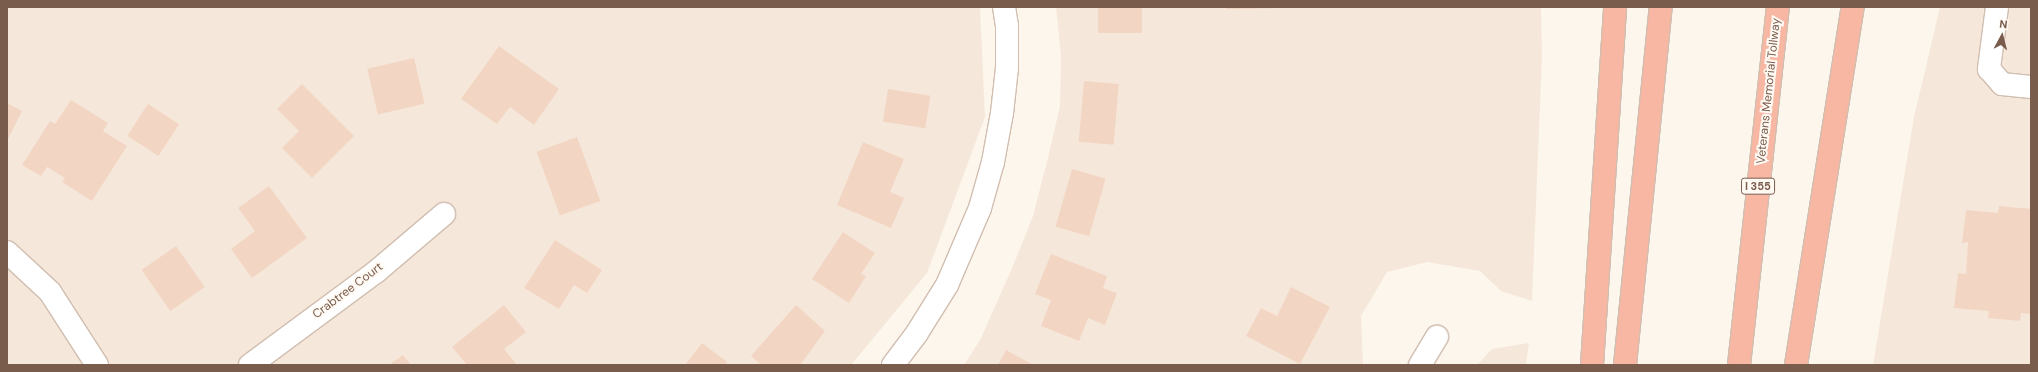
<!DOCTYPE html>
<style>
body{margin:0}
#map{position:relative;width:2038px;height:372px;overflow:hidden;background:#fdf6ec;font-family:"DM Sans",sans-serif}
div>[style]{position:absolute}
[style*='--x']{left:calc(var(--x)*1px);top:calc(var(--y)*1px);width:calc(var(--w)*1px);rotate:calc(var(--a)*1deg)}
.residential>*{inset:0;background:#f5e8da}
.building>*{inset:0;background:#f3d5c3;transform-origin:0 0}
.roads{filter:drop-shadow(1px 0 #d1beb0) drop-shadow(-1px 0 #d1beb0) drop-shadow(0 1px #d1beb0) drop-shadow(0 -1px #d1beb0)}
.minor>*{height:22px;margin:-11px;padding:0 11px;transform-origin:11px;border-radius:11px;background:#fff}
.highway>*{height:22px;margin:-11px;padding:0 11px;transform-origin:11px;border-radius:11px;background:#f7b7a3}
span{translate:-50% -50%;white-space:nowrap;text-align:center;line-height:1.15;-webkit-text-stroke:4px #fffaf3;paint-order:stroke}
.shield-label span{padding:1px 3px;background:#fffaf3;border:1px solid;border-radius:3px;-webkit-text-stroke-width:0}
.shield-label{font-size:11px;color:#7a5c4d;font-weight:700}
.street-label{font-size:12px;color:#7a5c4d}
.frame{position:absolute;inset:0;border:8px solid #7a5c4d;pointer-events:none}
.north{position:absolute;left:1982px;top:16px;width:40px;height:40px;-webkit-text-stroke:3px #fffaf3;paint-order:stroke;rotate:7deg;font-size:11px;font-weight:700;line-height:16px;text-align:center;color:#7a5c4d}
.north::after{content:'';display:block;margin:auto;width:14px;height:18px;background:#7a5c4d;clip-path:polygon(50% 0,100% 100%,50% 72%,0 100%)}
</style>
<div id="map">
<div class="residential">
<div style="clip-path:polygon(7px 7px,980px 7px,985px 117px,927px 273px,851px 365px,7px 365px)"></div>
<div style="clip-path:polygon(1056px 7px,1541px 7px,1542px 56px,1532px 301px,1501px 291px,1480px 271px,1427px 262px,1387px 272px,1361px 316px,1363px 365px,964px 365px,980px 340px,1013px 266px,1033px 216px,1048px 158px,1060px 106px,1061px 57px)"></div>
<div style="clip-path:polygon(1940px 7px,2031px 7px,2031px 365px,1873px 365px,1914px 117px)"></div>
<div style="clip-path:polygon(1529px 343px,1526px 365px,1477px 365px,1492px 349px)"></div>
</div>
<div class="building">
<div style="left:1098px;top:7px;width:44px;height:26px"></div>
<div style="clip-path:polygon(1226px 7px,1282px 7px,1282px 8px,1226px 9px)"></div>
<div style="clip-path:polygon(499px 46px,559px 89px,534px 125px,510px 107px,497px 124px,461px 99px)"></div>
<div style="left:414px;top:58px;width:47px;height:48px;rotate:77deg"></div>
<div style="left:1084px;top:81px;width:35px;height:61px;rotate:5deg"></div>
<div style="clip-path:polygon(302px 84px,354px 136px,312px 178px,282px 148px,299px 131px,277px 109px)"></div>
<div style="left:888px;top:89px;width:43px;height:33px;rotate:9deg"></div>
<div style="clip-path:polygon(71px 100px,108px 123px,103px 131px,127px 146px,92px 201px,62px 182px,65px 178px,47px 167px,41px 176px,22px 165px,50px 121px,55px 124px)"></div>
<div style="clip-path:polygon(7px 103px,22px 111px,7px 141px)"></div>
<div style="left:148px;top:104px;width:37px;height:38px;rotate:33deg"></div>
<div style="left:577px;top:137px;width:68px;height:43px;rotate:70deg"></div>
<div style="clip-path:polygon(863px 142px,904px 159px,890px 192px,904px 198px,891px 228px,837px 205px)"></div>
<div style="left:1072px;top:169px;width:35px;height:60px;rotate:16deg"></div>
<div style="clip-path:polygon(269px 186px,307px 238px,252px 278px,231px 249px,255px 231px,238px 208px)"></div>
<div style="clip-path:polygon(1999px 206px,2031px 209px,2031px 314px,2021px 313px,2020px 321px,1988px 318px,1989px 311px,1954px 308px,1958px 273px,1966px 274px,1968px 242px,1962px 243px,1966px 210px,1998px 213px)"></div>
<div style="clip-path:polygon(843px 232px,875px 253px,861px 274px,866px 276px,849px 303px,812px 279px)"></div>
<div style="clip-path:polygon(555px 240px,602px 270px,587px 293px,574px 285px,559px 309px,524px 288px)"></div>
<div style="left:176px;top:246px;width:50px;height:42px;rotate:55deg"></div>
<div style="clip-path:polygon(1051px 254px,1107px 276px,1103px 288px,1117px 293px,1105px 325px,1088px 318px,1079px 341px,1041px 326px,1051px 300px,1035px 294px)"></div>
<div style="clip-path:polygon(1291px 287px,1330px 307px,1300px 364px,1246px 336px,1261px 308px,1277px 316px)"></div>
<div style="clip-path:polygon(504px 305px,526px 332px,504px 349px,517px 365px,467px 365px,452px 347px)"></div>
<div style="clip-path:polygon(796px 305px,825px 331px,800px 365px,761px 365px,751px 356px)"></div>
<div style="clip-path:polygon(702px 343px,727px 362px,725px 365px,685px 365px)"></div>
<div style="clip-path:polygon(1006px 350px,1033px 365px,998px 365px)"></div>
<div style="clip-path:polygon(403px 355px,411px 365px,389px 365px)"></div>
</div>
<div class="roads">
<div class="minor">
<div style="--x:1997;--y:7;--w:63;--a:97.4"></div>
<div style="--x:1989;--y:69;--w:20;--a:49"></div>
<div style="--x:2002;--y:84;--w:29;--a:6"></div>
<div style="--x:7;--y:252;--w:59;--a:42.9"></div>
<div style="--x:50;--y:292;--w:87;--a:57.2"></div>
<div style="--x:250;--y:365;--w:158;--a:-36.5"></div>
<div style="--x:377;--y:271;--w:88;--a:-40.4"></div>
<div style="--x:893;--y:365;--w:40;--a:-53"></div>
<div style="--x:917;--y:333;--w:57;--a:-58"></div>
<div style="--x:947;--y:285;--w:84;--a:-66.8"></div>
<div style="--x:980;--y:208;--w:48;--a:-74.2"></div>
<div style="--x:993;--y:162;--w:50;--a:-79.6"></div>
<div style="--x:1002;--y:113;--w:45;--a:-83.7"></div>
<div style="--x:1007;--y:68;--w:42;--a:-90"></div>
<div style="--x:1007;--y:26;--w:19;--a:-99"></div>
<div style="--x:1420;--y:365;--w:33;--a:-59"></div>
</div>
<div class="highway">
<div style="--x:1592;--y:365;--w:359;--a:-86.3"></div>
<div style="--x:1625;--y:365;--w:360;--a:-84.3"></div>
<div style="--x:1739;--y:365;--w:360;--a:-83.8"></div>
<div style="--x:1796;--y:365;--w:363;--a:-81"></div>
</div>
</div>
<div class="shield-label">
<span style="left:1758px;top:186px">I 355</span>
</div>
<div class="street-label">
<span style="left:1769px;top:91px;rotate:-84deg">Veterans Memorial Tollway</span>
<span style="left:348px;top:291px;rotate:-37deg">Crabtree Court</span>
</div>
<div class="frame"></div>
<div class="north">N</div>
</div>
